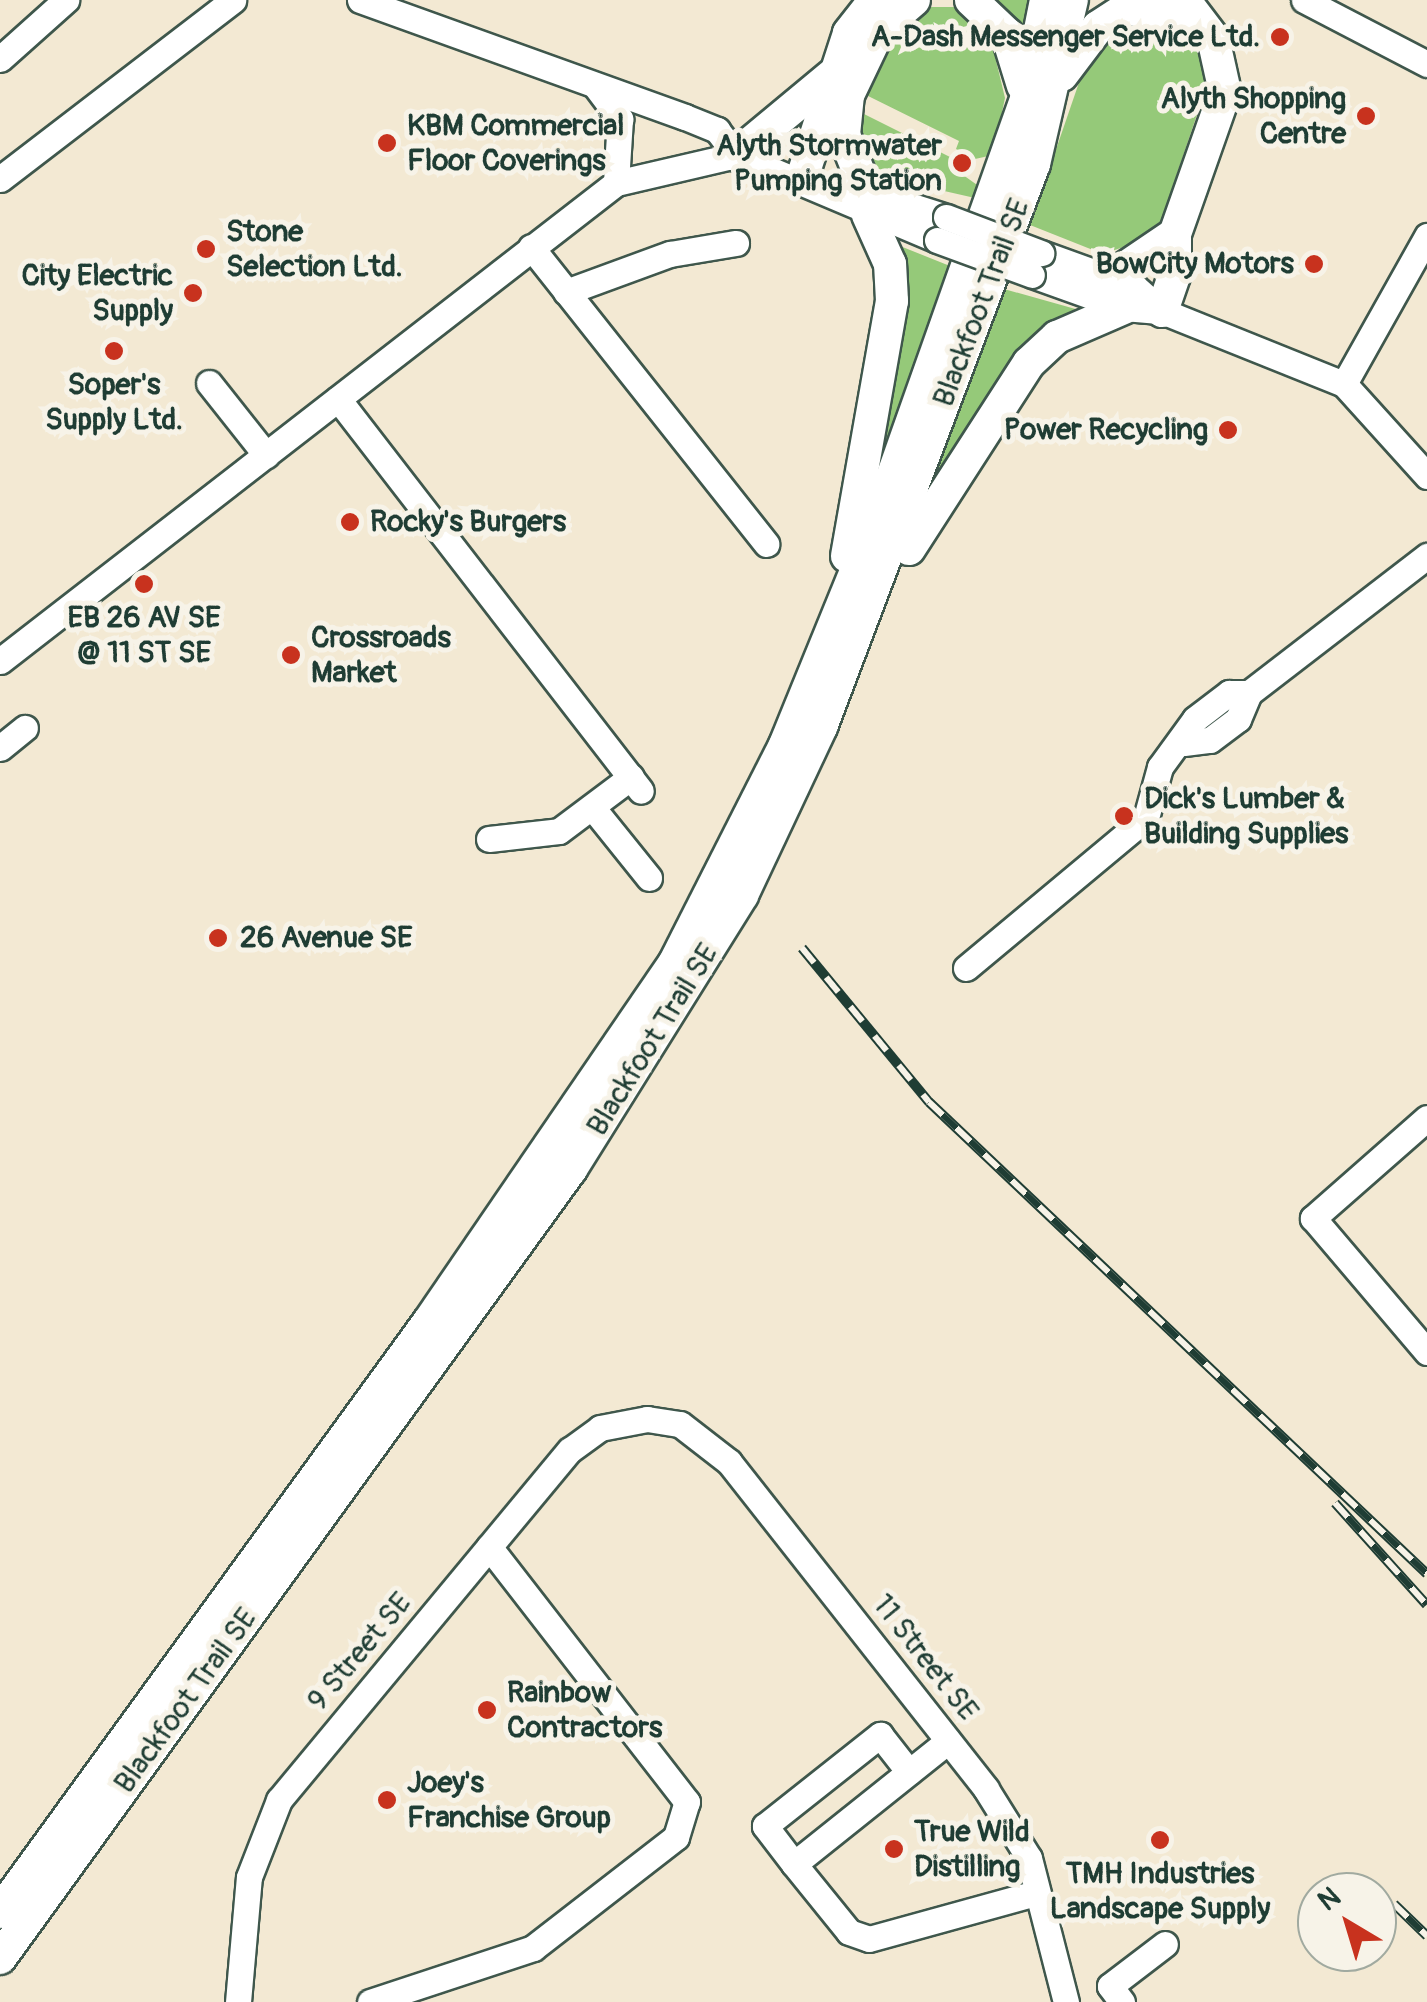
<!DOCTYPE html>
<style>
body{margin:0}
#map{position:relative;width:1427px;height:2002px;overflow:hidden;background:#f3e9d3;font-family:Pangolin,sans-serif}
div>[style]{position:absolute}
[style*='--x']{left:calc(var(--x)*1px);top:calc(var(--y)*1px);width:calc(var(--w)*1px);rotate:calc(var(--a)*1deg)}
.green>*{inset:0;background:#95c979}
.roads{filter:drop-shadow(2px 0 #3f574c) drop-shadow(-2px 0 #3f574c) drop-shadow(0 2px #3f574c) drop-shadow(0 -2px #3f574c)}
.minor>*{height:25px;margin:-12.5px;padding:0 12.5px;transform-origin:12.5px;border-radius:12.5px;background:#fff}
.major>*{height:32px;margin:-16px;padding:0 16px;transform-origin:16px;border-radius:16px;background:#fff}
.rail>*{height:10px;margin-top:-5px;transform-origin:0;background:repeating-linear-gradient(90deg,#f7f3e8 0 19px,#1f3d34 0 38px);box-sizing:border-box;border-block:2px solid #1f3d34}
.bridges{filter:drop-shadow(2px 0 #3f574c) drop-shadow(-2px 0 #3f574c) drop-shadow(0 2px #3f574c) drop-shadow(0 -2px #3f574c)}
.minor-bridge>*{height:25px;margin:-12.5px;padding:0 12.5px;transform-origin:12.5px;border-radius:12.5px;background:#fff}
.dots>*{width:28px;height:28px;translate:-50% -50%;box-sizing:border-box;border:5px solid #f7f3e8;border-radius:50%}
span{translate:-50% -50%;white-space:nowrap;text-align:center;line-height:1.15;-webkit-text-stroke:10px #f7f3e8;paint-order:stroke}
.poi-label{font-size:30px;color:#1f3d34;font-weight:700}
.right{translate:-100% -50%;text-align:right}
.left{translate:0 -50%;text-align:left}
.street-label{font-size:30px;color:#1f3d34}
.north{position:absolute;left:1297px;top:1872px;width:100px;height:100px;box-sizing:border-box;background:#f7f3e8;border:2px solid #a1aaa0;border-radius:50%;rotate:322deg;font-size:28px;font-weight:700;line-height:40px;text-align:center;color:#1f3d34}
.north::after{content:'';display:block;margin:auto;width:35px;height:45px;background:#c8321e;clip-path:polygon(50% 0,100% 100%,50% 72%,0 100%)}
</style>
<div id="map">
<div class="green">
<div style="clip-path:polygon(990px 0,1029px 0,1022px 40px)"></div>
<div style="clip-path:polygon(927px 7px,958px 7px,988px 27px,1005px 98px,993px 155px,975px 159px,956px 149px,959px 141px,860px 92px,877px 50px)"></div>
<div style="clip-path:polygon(1119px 21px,1177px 28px,1198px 52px,1206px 88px,1156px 236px,1103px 254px,1030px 225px,1085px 65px)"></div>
<div style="clip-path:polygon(854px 109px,952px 158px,949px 165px,980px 187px,975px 198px,887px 178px,865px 155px)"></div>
<div style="clip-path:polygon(895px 244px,950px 266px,877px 481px)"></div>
<div style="clip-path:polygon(1004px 289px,1079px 310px,922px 500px,986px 341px)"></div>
</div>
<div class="roads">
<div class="minor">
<div style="--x:360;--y:0;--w:345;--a:19.8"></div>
<div style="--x:685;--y:117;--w:35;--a:22"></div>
<div style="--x:717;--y:130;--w:31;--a:53"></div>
<div style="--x:1304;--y:0;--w:139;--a:27.5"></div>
<div style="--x:0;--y:59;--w:89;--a:-41.8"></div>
<div style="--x:597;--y:88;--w:39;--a:53"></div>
<div style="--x:620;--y:119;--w:64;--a:93.6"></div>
<div style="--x:0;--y:179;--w:294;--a:-37.5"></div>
<div style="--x:846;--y:185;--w:105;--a:17.7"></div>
<div style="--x:531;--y:247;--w:379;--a:51.6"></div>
<div style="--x:1041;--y:253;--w:100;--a:19.9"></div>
<div style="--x:1135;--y:287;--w:36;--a:42"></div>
<div style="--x:1032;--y:275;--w:98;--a:19.7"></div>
<div style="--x:1124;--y:308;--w:38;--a:5"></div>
<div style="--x:1162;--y:311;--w:196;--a:21.9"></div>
<div style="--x:1344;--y:384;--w:124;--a:47.9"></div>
<div style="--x:566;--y:292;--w:111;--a:-20.1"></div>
<div style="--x:670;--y:254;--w:67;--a:-9.5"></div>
<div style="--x:209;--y:383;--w:92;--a:51.6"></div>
<div style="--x:1344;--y:384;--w:170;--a:-60.7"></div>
<div style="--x:338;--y:399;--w:495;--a:52.3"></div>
<div style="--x:0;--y:661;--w:780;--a:-37.81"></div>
<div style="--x:616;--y:183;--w:123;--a:-13.1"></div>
<div style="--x:736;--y:155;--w:218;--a:22.9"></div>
<div style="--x:1184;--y:743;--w:26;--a:-7"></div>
<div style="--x:1210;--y:740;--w:35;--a:-37"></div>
<div style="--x:1238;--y:719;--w:28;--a:-67"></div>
<div style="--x:0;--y:748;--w:32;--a:-39"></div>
<div style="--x:592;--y:807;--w:91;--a:51.2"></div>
<div style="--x:489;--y:839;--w:70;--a:-6.5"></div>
<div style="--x:559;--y:831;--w:90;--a:-36.9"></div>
<div style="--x:966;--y:968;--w:234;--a:-39.8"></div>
<div style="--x:1146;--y:818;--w:53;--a:-74.6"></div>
<div style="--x:1160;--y:767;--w:59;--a:-53.9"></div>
<div style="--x:1195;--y:719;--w:43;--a:-37.4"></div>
<div style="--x:1229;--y:693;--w:20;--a:0"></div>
<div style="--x:1249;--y:693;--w:225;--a:-37.6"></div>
<div style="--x:1427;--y:1118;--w:152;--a:138.7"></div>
<div style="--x:1313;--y:1218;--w:176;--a:49.6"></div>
<div style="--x:948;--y:1741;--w:197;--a:141.4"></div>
<div style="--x:794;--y:1864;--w:87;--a:51"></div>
<div style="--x:849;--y:1932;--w:21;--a:19"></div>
<div style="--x:869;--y:1939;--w:173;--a:-15.4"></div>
<div style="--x:794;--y:1864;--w:48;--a:-127.3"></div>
<div style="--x:765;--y:1826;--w:147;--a:-38.4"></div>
<div style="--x:880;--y:1735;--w:47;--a:51.9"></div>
<div style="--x:238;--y:2002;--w:125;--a:-85"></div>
<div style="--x:249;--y:1877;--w:83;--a:-68.7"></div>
<div style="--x:279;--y:1800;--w:455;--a:-50.3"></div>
<div style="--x:570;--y:1450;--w:37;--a:-36"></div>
<div style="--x:600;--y:1428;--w:48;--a:-10.8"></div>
<div style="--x:647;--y:1419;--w:33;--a:9"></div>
<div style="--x:680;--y:1424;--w:62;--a:37.8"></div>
<div style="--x:729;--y:1462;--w:416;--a:51.8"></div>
<div style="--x:986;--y:1789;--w:81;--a:58.1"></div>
<div style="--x:1029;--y:1858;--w:149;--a:75.6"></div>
<div style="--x:370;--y:2002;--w:172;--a:-18.3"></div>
<div style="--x:533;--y:1948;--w:181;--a:-37.8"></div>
<div style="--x:676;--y:1837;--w:37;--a:-73"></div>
<div style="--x:687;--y:1802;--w:323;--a:-127.8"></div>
<div style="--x:1122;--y:2002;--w:20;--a:-127"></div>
<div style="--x:1110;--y:1986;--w:69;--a:-37.4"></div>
</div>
<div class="major">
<div style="--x:971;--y:0;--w:50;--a:43.4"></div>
<div style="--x:1007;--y:34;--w:54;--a:72.9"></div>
<div style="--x:1062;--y:75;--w:60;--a:-53.1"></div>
<div style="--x:1098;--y:27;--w:33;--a:-33"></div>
<div style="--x:1126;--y:9;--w:50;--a:5.7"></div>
<div style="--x:1176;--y:14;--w:31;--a:31"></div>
<div style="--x:736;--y:155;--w:124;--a:-39.7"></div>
<div style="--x:802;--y:178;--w:152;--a:-72"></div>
<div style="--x:849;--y:33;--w:42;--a:-51.8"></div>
<div style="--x:865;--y:188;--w:57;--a:-111.6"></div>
<div style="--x:844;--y:135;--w:40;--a:-84.3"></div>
<div style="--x:848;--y:95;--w:72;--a:-64.5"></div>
<div style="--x:879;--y:30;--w:46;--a:-40.6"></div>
<div style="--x:1110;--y:278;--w:78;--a:-34.1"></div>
<div style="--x:1162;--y:311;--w:39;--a:-71"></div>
<div style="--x:1175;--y:274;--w:40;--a:-90"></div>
<div style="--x:1175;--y:234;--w:151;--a:-70.6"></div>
<div style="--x:1225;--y:92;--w:55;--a:-102.5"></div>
<div style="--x:1213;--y:38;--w:48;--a:-127.3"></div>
<div style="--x:909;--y:549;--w:221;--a:-57.2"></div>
<div style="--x:1029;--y:363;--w:38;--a:-43"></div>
<div style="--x:1057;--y:337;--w:73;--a:-23.4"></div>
<div style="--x:847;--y:556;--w:259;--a:-80"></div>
<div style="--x:892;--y:301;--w:37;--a:-93"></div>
<div style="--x:890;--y:264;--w:54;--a:-114.2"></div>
<div style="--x:0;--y:1912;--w:728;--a:-54"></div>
<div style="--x:428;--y:1323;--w:435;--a:-55.6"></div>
<div style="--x:674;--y:964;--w:246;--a:-63.1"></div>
<div style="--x:785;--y:745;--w:243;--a:-67.8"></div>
<div style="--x:877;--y:520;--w:446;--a:-70.5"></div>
<div style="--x:1026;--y:100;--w:102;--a:-78.7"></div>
<div style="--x:0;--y:1958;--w:974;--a:-54.11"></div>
<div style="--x:571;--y:1169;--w:323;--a:-58"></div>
<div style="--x:742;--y:895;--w:186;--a:-64.8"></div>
<div style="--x:821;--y:727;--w:602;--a:-69.28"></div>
<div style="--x:1034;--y:164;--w:168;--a:-77"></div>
</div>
</div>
<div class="rail">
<div style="--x:802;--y:948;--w:200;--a:50.5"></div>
<div style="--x:929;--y:1102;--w:686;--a:43.46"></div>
<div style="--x:1335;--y:1503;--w:137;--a:48"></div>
<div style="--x:1394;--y:1904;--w:46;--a:44.1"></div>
</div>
<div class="bridges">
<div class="minor-bridge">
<div style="--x:946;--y:217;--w:102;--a:20.8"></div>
<div style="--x:937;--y:240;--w:101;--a:20.2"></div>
</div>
</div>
<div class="dots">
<div style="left:1280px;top:37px;background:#c8321e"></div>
<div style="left:1366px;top:116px;background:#c8321e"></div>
<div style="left:387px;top:143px;background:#c8321e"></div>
<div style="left:962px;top:163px;background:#c8321e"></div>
<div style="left:206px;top:249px;background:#c8321e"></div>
<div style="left:1314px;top:264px;background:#c8321e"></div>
<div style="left:193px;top:293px;background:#c8321e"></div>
<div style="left:114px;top:351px;background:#c8321e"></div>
<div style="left:1228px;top:430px;background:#c8321e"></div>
<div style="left:350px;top:522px;background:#c8321e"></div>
<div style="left:144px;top:584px;background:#c8321e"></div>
<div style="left:291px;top:655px;background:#c8321e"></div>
<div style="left:1124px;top:816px;background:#c8321e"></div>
<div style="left:218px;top:938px;background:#c8321e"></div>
<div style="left:487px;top:1710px;background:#c8321e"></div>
<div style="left:387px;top:1800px;background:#c8321e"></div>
<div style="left:1160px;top:1840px;background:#c8321e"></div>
<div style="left:894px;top:1849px;background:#c8321e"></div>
</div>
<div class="poi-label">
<span class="right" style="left:1260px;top:37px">A-Dash Messenger Service Ltd.</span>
<span class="right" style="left:1346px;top:116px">Alyth Shopping<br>Centre</span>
<span class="left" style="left:407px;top:143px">KBM Commercial<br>Floor Coverings</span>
<span class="right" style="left:942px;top:163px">Alyth Stormwater<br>Pumping Station</span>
<span class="left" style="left:226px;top:249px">Stone<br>Selection Ltd.</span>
<span class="right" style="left:1294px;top:264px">BowCity Motors</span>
<span class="right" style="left:173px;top:293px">City Electric<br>Supply</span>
<span style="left:114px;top:402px">Soper's<br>Supply Ltd.</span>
<span class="right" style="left:1208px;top:430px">Power Recycling</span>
<span class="left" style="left:370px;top:522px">Rocky's Burgers</span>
<span style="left:144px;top:635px">EB 26 AV SE<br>@ 11 ST SE</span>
<span class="left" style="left:311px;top:655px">Crossroads<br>Market</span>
<span class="left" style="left:1144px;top:816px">Dick's Lumber &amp;<br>Building Supplies</span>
<span class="left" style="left:240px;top:938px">26 Avenue SE</span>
<span class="left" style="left:507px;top:1710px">Rainbow<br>Contractors</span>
<span class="left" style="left:407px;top:1800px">Joey's<br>Franchise Group</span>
<span class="left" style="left:914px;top:1849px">True Wild<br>Distilling</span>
<span style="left:1160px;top:1891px">TMH Industries<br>Landscape Supply</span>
</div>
<div class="street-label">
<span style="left:982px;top:303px;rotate:-69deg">Blackfoot Trail SE</span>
<span style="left:653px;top:1040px;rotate:-58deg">Blackfoot Trail SE</span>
<span style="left:360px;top:1652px;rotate:-50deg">9 Street SE</span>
<span style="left:925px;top:1658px;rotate:52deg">11 Street SE</span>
<span style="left:186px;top:1701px;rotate:-54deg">Blackfoot Trail SE</span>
</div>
<div class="north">N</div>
</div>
